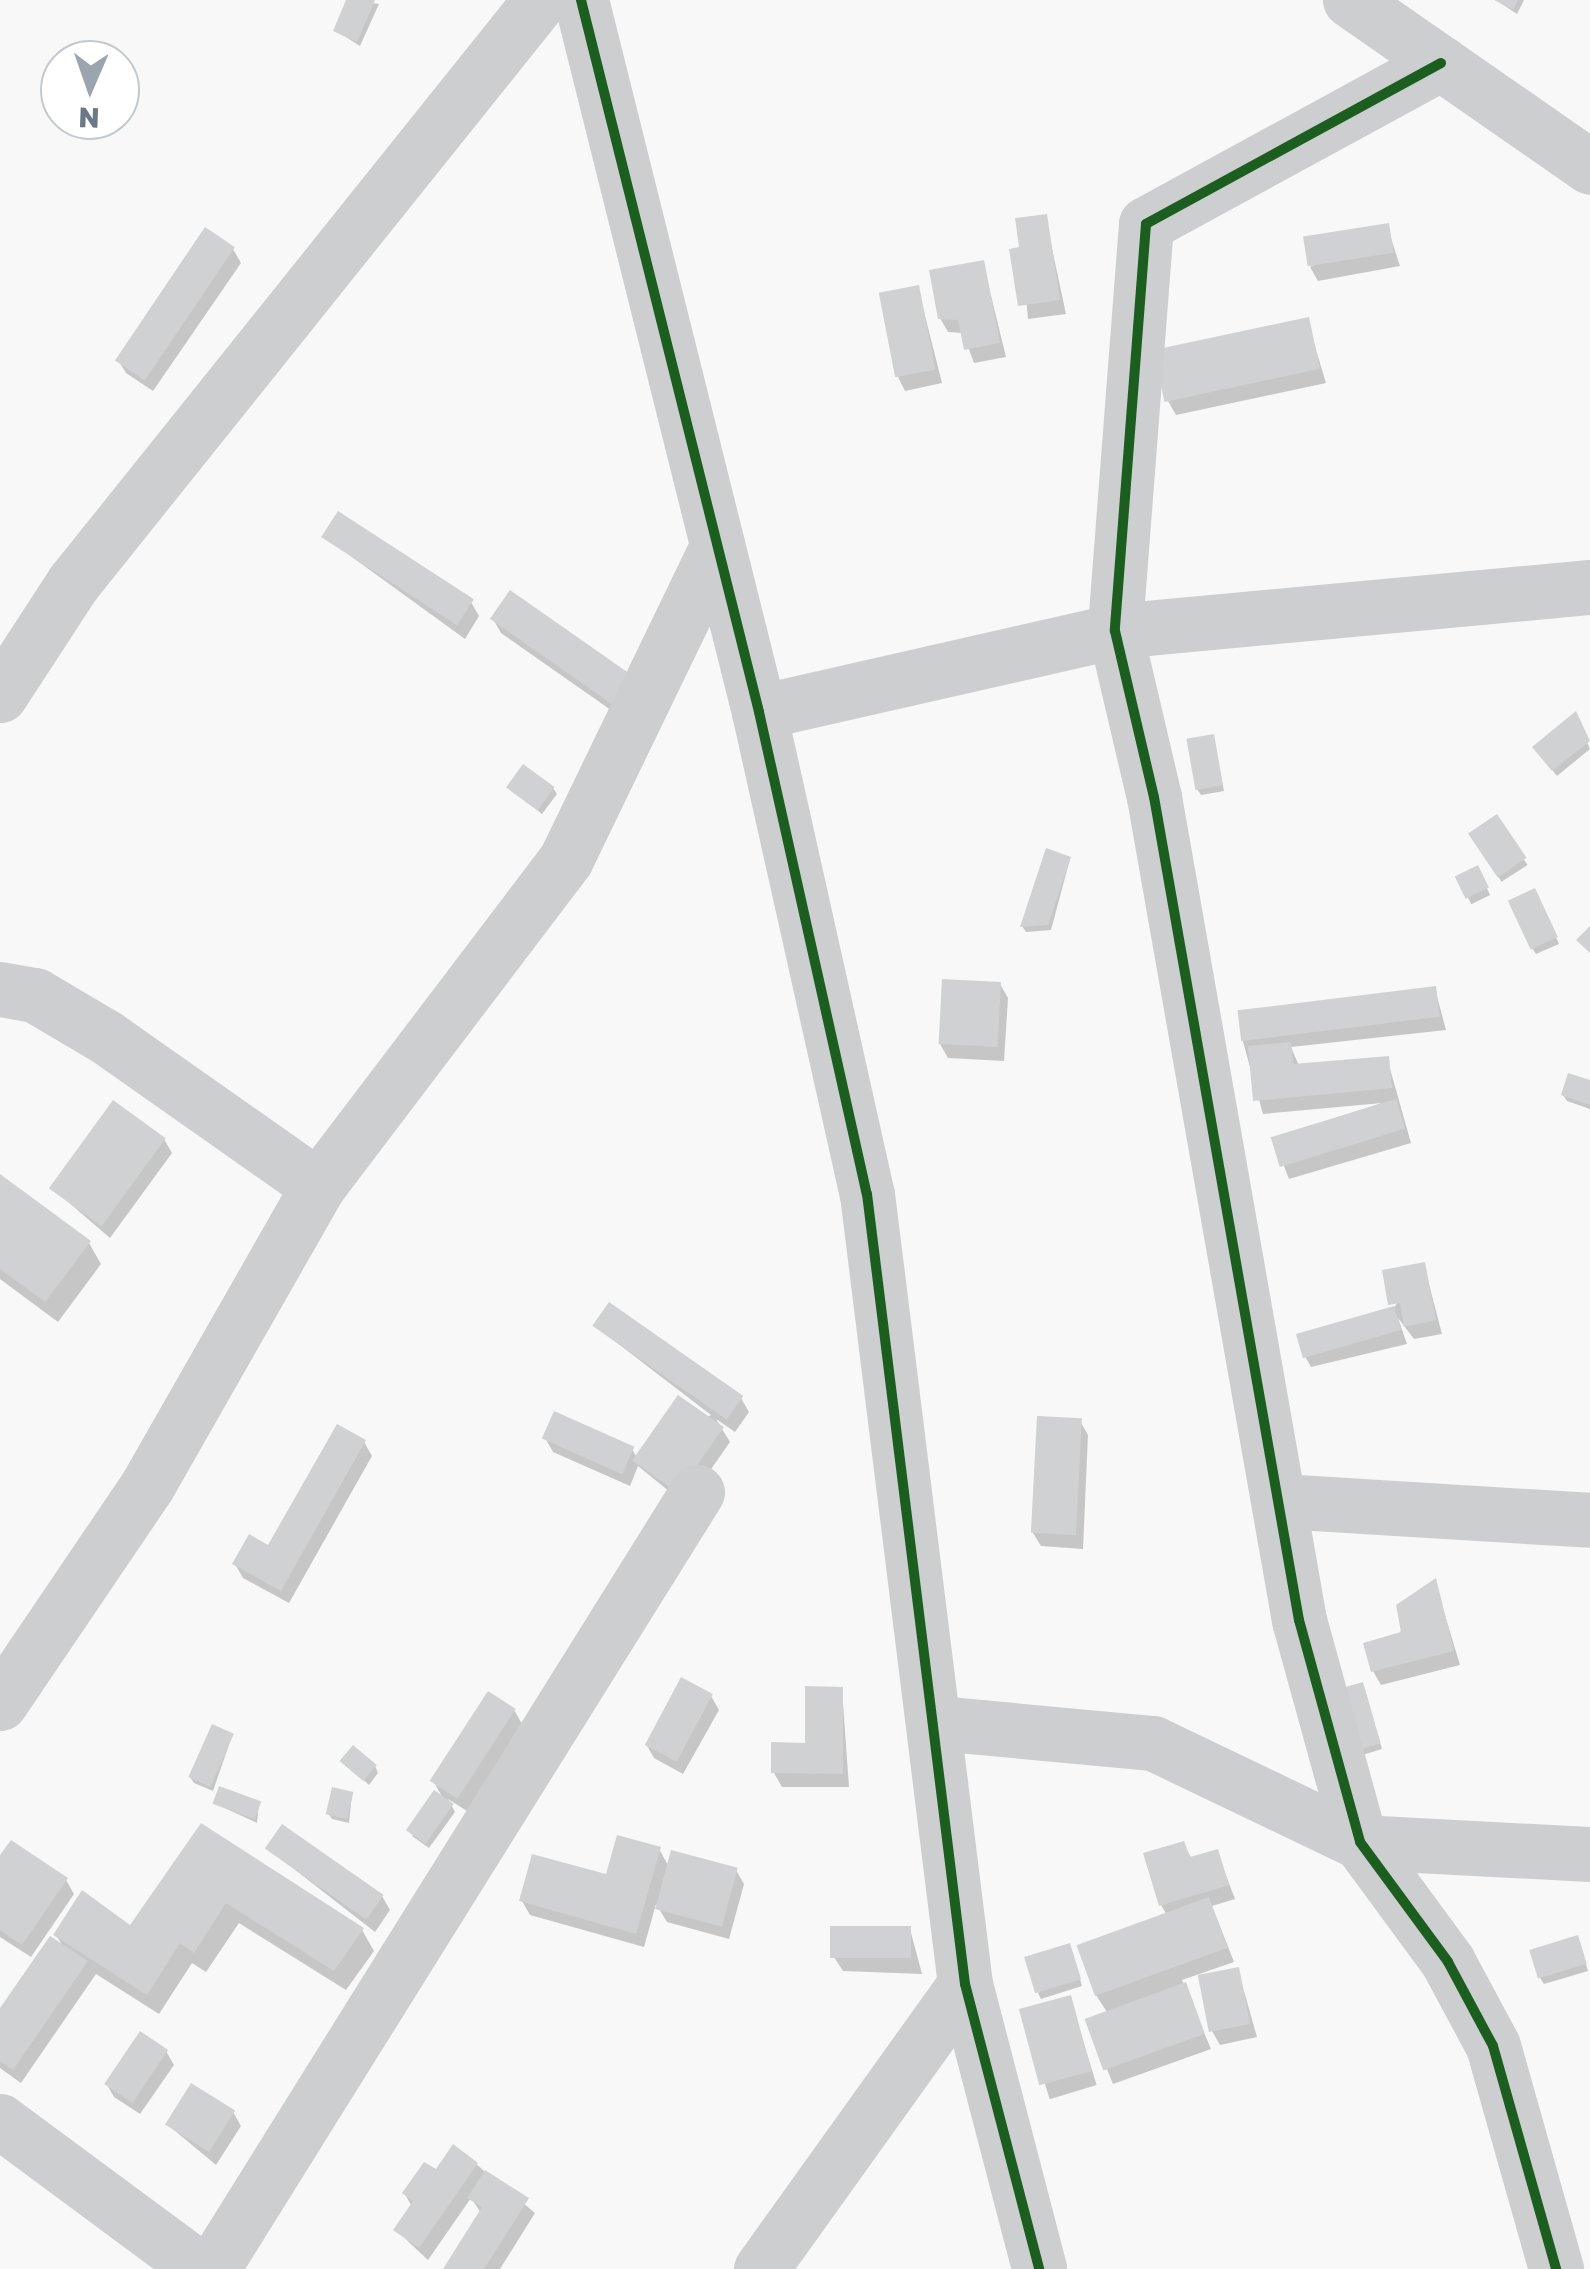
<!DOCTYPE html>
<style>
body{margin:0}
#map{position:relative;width:1590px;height:2269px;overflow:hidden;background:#f8f8f8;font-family:"Golos Text",sans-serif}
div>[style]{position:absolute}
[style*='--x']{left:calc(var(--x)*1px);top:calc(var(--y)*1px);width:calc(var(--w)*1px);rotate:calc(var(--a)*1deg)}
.shadow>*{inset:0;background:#0003;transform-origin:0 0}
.building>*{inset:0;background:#d0d1d2;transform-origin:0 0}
.minor>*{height:55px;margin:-27.5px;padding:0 27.5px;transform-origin:27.5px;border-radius:27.5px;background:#cdcecf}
.cycleway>*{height:10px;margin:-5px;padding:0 5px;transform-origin:5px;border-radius:5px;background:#1b5e20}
span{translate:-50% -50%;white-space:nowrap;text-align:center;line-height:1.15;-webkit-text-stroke:10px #fff;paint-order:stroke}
.north{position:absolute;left:40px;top:40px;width:100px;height:100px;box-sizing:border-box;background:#fff;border:2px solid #c3c9cf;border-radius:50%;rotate:182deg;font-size:28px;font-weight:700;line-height:40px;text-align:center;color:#6a7887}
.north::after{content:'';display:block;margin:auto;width:35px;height:45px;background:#9ca5af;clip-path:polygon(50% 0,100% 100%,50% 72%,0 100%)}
</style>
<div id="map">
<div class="shadow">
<div style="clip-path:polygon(349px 0,379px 4px,360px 46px,336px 31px)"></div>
<div style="clip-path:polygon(1496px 0,1524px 0,1517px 14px)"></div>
<div style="clip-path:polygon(1045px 216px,1066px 314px,1028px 319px,1022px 249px)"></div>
<div style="clip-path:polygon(1387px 226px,1400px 266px,1318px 281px,1310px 267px)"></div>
<div style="clip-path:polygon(233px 249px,241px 263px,153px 391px,126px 373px,118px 360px)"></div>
<div style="clip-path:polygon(983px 263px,1006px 357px,974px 363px,963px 333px,948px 332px,940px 318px)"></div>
<div style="clip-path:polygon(918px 288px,942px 383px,905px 391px,898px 377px)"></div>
<div style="clip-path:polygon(1307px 320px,1326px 383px,1176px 415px,1168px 401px)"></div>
<div style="clip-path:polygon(323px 536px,471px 602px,479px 616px,465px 639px)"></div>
<div style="clip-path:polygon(493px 619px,648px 689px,638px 729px,501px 633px)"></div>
<div style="clip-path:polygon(1575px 715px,1590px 749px,1557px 776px,1539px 753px)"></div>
<div style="clip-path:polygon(1213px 736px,1224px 791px,1201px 795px,1197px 789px)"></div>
<div style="clip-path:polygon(510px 788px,553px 788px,557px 794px,542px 814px)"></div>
<div style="left:1497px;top:818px;width:56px;height:31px;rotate:57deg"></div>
<div style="clip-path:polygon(1070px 859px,1051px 930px,1026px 932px,1022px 926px)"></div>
<div style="left:1477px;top:868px;width:30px;height:21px;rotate:64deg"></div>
<div style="clip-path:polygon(1538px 897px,1559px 944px,1536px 954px,1532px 948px)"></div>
<div style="clip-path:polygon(1000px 984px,1008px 998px,1004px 1061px,948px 1058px,940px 1044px)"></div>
<div style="clip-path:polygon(1435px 989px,1446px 1030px,1291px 1047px,1299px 1066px,1387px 1058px,1411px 1143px,1289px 1179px,1273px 1138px,1382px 1103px,1263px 1114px,1242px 1038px)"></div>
<div style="clip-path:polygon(1590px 1083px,1590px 1109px,1567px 1101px,1563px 1095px)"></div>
<div style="clip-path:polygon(164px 1139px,172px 1153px,110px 1238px,52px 1188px)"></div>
<div style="clip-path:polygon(0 1178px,89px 1243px,101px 1264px,58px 1322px,0 1279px)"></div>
<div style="clip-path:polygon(1424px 1265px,1442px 1334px,1414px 1339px,1398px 1318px,1407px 1344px,1311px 1367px,1303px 1353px,1393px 1309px)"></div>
<div style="clip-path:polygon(595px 1326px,741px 1398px,749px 1412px,735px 1432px,716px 1419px,730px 1442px,686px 1505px,638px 1466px,630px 1486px,553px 1452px,545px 1438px,632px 1449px,637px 1458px,711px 1415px)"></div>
<div style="clip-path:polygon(1080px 1421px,1088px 1435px,1083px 1549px,1041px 1546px,1033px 1533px)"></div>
<div style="clip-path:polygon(364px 1442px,372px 1456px,289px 1603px,243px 1578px,235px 1564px,269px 1548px)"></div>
<div style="clip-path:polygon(1435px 1582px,1460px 1665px,1381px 1685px,1373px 1671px)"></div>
<div style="clip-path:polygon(842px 1689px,849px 1787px,782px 1787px,774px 1773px,807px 1745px)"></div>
<div style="clip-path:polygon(1365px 1691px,1382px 1749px,1356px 1757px)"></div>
<div style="clip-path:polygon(711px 1696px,719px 1710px,683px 1774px,654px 1758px,646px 1744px)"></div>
<div style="clip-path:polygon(514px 1710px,522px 1724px,467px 1811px,448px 1799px,455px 1812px,429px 1848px,412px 1836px,445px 1802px,434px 1782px)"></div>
<div style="clip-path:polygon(232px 1736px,213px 1791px,194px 1783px,190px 1777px)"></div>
<div style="clip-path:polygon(343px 1761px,375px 1766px,378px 1773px,369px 1785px)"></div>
<div style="clip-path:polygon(352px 1794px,349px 1823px,332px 1819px,328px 1813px)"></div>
<div style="clip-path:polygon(259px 1803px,257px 1823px,216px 1804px)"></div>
<div style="clip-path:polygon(201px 1827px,362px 1930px,374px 1951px,346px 1990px,239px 1923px,206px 1972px,192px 1963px,159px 2014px,96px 1974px,21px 2083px,0 2068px,0 2013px,64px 1948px,56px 1935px,130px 1929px)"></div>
<div style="clip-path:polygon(1183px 1844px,1192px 1859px,1217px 1852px,1235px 1899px,1212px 1906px,1234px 1962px,1182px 1980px,1211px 2049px,1113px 2084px,1087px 2019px,1107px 2012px,1096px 1995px,1167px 1915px,1161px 1905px)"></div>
<div style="clip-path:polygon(267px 1848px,382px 1896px,390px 1910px,375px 1932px)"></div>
<div style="clip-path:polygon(659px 1849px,669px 1867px,736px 1870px,744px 1884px,729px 1939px,667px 1922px,656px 1904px,644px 1947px,530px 1915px,522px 1901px,608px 1877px)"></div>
<div style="clip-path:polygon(0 1860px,66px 1880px,74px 1894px,31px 1957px,0 1937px)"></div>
<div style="clip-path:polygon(910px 1929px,922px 1974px,843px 1971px,834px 1957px)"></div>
<div style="clip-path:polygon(1580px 1944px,1588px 1971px,1544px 1984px,1540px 1978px)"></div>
<div style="clip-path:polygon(1072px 1952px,1082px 1986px,1041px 1999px,1038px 1993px)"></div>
<div style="clip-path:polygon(1238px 1970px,1257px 2037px,1220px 2045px,1212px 2031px)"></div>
<div style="left:1070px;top:1998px;width:91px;height:49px;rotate:73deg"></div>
<div style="clip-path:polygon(166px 2051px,174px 2065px,140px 2114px,114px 2097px,106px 2083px)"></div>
<div style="clip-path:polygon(233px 2112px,241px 2126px,216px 2165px,168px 2125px)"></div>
<div style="clip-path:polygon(476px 2164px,535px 2213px,500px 2269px,446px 2269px,481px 2213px,471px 2198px,428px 2260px,396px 2230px,412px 2207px,405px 2194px,436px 2173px)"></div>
</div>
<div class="building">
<div style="clip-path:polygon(346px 0,375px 0,357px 42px,333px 31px)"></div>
<div style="clip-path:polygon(1494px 0,1518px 0,1513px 10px)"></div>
<div style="clip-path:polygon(1047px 214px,1060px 300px,1018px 306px,1009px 249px,1019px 247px,1015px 218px)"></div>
<div style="left:1389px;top:223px;width:30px;height:87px;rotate:81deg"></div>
<div style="left:205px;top:227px;width:36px;height:161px;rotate:34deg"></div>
<div style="clip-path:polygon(984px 260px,1000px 343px,964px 350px,958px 320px,938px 319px,929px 270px)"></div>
<div style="left:919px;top:285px;width:86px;height:41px;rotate:79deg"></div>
<div style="left:1309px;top:317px;width:53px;height:159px;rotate:78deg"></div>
<div style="left:338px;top:511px;width:162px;height:31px;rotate:33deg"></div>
<div style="left:510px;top:590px;width:171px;height:35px;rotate:35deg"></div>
<div style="clip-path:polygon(1576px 711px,1590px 741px,1552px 771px,1532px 747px)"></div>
<div style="left:1214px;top:734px;width:52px;height:28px;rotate:80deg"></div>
<div style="left:523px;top:764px;width:39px;height:29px;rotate:36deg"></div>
<div style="left:1497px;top:814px;width:53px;height:35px;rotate:56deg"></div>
<div style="clip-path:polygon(1046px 848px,1071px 857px,1048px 925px,1020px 927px)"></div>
<div style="left:1478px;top:865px;width:25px;height:26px;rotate:64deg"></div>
<div style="left:1535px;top:888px;width:54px;height:30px;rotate:65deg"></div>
<div style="clip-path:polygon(1590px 926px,1590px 953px,1576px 940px)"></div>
<div style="left:942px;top:979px;width:59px;height:65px;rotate:3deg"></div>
<div style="left:1436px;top:986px;width:31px;height:200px;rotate:83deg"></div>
<div style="clip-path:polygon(1291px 1042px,1293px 1064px,1389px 1056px,1392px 1088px,1253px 1101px,1248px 1046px)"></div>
<div style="clip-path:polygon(1568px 1073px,1590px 1080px,1590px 1105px,1561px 1095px)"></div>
<div style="left:1396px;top:1099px;width:31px;height:131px;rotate:73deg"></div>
<div style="left:113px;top:1100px;width:65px;height:109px;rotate:36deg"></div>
<div style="clip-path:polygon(0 1174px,91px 1241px,45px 1302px,0 1269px)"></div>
<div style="clip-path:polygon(1425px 1262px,1436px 1320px,1404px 1327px,1400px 1303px,1388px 1305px,1382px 1270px)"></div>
<div style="left:609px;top:1302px;width:164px;height:29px;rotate:35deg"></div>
<div style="left:1394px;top:1306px;width:25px;height:102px;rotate:74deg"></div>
<div style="left:678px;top:1395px;width:56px;height:80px;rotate:35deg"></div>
<div style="left:554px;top:1411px;width:88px;height:30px;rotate:24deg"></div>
<div style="left:1037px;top:1416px;width:45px;height:117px;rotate:3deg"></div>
<div style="clip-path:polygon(337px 1424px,366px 1440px,281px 1591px,232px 1564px,249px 1534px,268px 1545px)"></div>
<div style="clip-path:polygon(1436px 1578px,1454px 1651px,1371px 1672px,1363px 1643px,1401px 1632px,1396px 1605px)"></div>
<div style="left:681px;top:1677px;width:36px;height:77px;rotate:28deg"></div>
<div style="left:1363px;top:1682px;width:64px;height:32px;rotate:74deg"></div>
<div style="clip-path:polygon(805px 1686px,843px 1687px,843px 1774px,771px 1773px,771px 1742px,805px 1743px)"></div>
<div style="left:488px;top:1691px;width:33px;height:107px;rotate:33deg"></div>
<div style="left:212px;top:1724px;width:24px;height:58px;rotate:24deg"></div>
<div style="left:353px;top:1745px;width:31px;height:21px;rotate:40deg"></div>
<div style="left:219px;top:1786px;width:45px;height:19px;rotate:20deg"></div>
<div style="left:332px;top:1787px;width:22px;height:28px;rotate:13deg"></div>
<div style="left:434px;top:1790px;width:24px;height:49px;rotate:35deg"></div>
<div style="clip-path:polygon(201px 1823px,364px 1928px,334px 1971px,226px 1903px,194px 1953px,180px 1943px,147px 1995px,53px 1935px,82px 1890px,130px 1925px)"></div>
<div style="left:282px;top:1824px;width:124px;height:30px;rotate:35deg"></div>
<div style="clip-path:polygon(617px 1835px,661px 1847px,636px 1934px,519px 1901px,532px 1854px,606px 1874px)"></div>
<div style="clip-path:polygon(11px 1840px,68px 1878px,22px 1945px,0 1930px,0 1855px)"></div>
<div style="clip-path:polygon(1184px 1841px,1190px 1857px,1218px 1849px,1229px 1885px,1159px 1906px,1143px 1853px)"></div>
<div style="left:671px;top:1850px;width:69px;height:61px;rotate:15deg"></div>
<div style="left:1209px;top:1897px;width:54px;height:141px;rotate:70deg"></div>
<div style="left:830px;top:1926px;width:81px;height:32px"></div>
<div style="left:1578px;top:1935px;width:30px;height:51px;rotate:73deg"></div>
<div style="clip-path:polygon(50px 1936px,88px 1961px,13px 2070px,0 2061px,0 2008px)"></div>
<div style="left:1070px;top:1943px;width:38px;height:48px;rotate:73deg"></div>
<div style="left:1239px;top:1967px;width:58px;height:42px;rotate:79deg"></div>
<div style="left:1186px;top:1982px;width:55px;height:108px;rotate:70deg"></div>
<div style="left:1071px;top:1995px;width:79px;height:54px;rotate:75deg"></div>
<div style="left:140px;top:2031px;width:34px;height:64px;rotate:34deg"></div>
<div style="left:191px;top:2083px;width:52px;height:49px;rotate:32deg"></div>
<div style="clip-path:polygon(453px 2144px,478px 2163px,419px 2248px,393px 2230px,413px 2201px,402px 2193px,424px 2162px,436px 2169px)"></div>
<div style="clip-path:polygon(485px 2170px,529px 2198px,484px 2269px,443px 2269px,482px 2207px,467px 2198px)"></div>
</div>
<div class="minor">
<div style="--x:581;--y:0;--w:734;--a:75.96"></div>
<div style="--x:759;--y:712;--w:494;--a:77.4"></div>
<div style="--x:867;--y:1194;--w:796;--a:82.93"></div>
<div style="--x:965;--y:1984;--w:294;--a:75.4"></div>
<div style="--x:1350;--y:0;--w:292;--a:34.8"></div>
<div style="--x:1441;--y:63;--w:336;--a:151.4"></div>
<div style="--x:1146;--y:224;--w:408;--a:94.4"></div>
<div style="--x:1115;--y:631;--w:171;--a:76.8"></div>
<div style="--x:1154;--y:797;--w:836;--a:80.01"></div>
<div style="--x:1299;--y:1620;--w:230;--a:74.6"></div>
<div style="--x:1360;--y:1842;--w:149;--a:53.7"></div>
<div style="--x:1448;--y:1962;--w:95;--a:61.8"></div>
<div style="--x:1493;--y:2046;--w:232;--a:74.2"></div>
<div style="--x:0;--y:695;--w:134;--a:-56.9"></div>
<div style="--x:73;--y:583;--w:747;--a:-51.3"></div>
<div style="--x:759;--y:712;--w:365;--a:-12.8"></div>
<div style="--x:1115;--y:631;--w:477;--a:-5.3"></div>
<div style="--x:0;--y:989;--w:36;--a:10"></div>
<div style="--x:35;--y:995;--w:82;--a:30.6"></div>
<div style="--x:106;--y:1037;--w:259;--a:35.1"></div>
<div style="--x:318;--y:1186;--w:410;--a:-52.8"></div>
<div style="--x:566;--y:859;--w:348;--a:-64.2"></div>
<div style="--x:1281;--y:1501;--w:310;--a:3.5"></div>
<div style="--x:0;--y:1703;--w:262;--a:-55.9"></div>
<div style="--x:147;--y:1486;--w:345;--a:-60.3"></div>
<div style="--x:937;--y:1723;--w:217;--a:5.3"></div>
<div style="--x:1153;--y:1743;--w:229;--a:25.6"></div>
<div style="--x:1360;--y:1842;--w:230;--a:3"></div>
<div style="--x:0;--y:2121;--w:249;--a:36.5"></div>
<div style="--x:212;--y:2269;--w:916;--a:-58.03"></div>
<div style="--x:761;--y:2269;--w:350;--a:-54.4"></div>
</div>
<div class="cycleway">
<div style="--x:581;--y:0;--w:734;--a:75.96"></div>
<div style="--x:759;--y:712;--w:494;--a:77.4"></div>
<div style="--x:867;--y:1194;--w:796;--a:82.93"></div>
<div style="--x:965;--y:1984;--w:294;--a:75.4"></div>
<div style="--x:1441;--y:63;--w:336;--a:151.4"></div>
<div style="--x:1146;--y:224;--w:408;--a:94.4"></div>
<div style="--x:1115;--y:631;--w:171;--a:76.8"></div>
<div style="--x:1154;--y:797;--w:836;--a:80.01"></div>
<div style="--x:1299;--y:1620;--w:230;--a:74.6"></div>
<div style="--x:1360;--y:1842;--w:149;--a:53.7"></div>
<div style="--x:1448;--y:1962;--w:95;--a:61.8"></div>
<div style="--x:1493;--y:2046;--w:232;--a:74.2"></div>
</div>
<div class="north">N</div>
</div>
